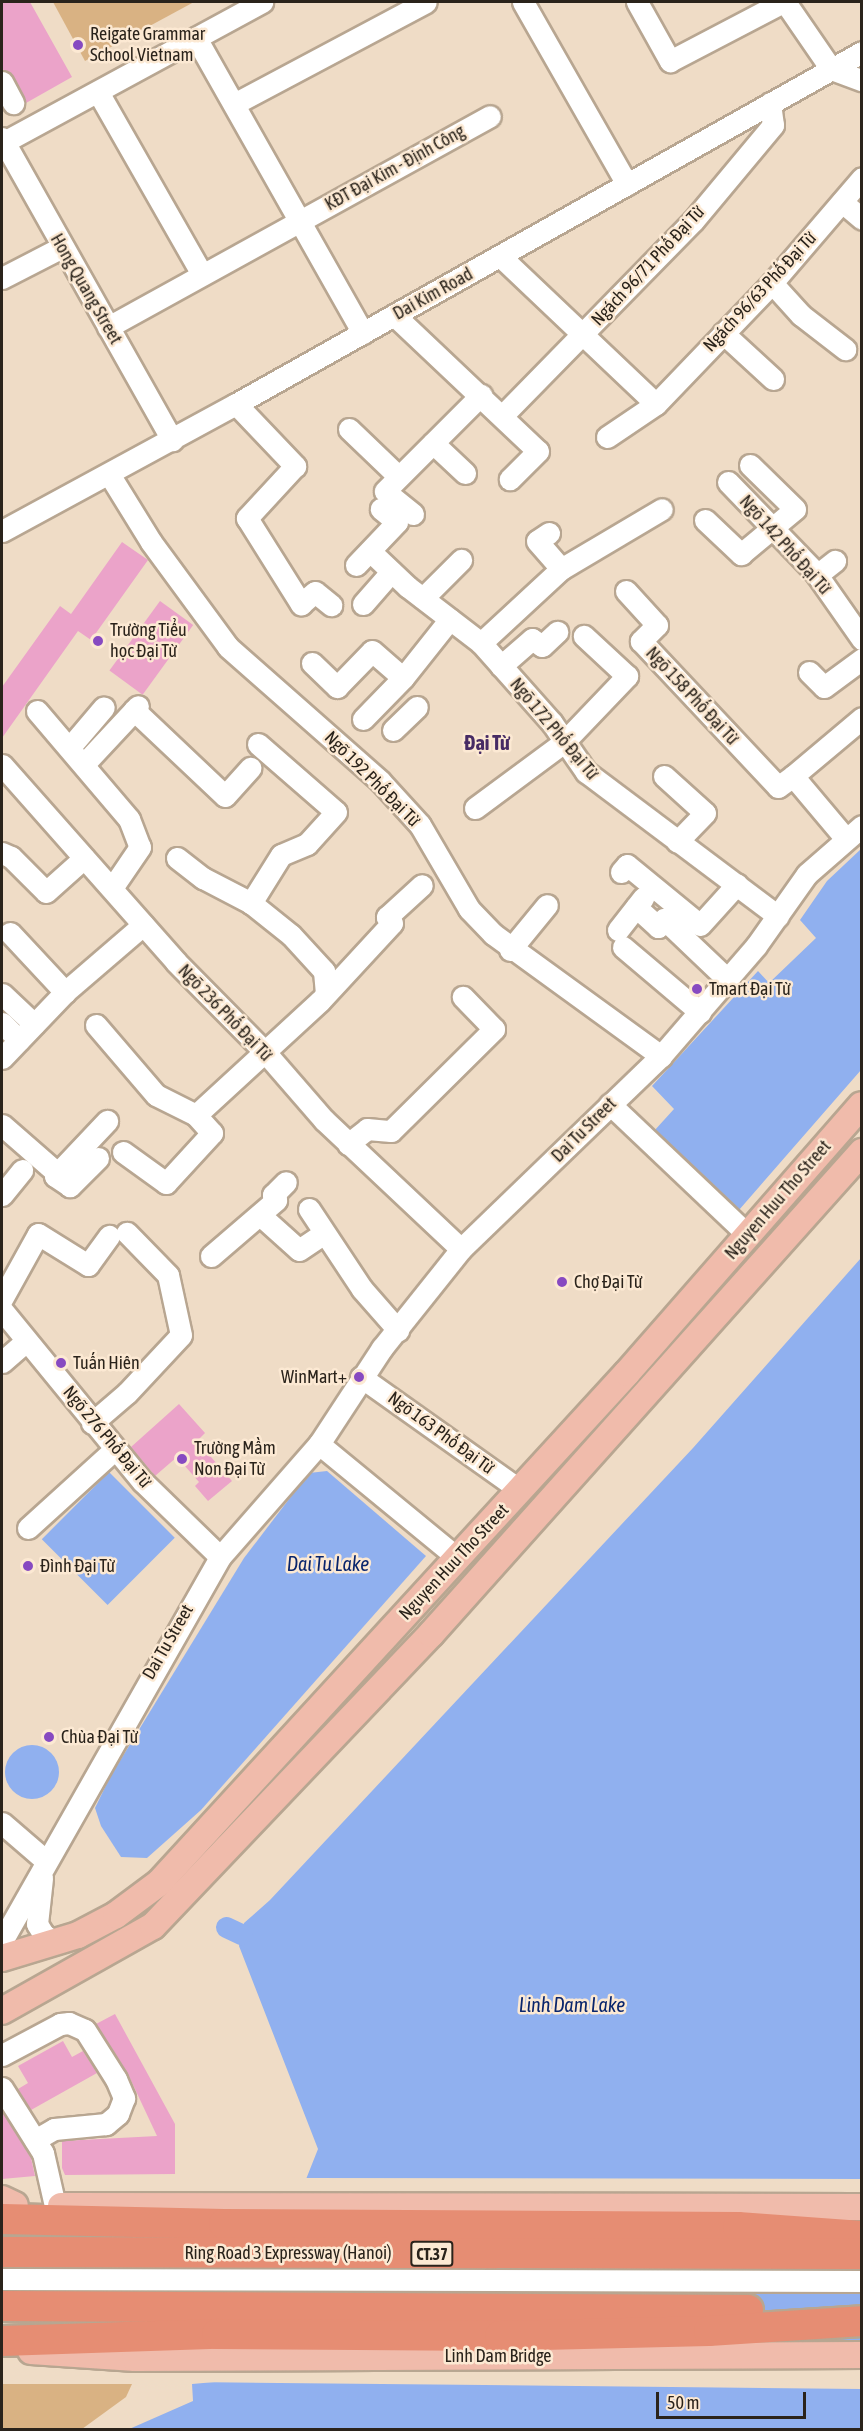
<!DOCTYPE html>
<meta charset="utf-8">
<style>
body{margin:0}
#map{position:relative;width:863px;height:2431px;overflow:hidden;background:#efdcc6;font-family:"Asap Condensed",sans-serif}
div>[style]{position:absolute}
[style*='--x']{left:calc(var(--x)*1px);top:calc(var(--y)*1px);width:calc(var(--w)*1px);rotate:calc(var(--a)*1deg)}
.green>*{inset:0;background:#d9b283}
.water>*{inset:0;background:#90b0ef;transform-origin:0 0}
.round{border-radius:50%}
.pier>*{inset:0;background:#efdcc6}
.canal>*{height:21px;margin:-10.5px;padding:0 10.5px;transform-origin:10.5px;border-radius:10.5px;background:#90b0ef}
.building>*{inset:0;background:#eba3c9;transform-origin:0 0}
.roads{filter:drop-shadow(2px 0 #b8a691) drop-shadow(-2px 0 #b8a691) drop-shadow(0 2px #b8a691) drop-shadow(0 -2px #b8a691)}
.minor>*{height:21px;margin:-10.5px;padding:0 10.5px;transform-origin:10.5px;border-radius:10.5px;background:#fff}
.major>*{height:26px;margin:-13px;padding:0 13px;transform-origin:13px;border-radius:13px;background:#f0bbab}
.highway>*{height:30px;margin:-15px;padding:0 15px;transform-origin:15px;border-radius:15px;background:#e68d73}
.dots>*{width:16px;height:16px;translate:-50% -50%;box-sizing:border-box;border:3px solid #fce9d3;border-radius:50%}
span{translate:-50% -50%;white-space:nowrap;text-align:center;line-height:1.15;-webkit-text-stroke:5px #fce9d3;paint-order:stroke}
.shield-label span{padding:2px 4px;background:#fce9d3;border:2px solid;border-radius:4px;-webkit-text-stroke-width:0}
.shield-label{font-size:16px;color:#2a231b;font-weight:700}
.poi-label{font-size:18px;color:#2a231b}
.left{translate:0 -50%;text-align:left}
.right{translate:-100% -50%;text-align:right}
.street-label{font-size:18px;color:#2a231b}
.neighbourhood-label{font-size:20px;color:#472b64;font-weight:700}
.water-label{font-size:20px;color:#09256c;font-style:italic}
.frame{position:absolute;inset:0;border:3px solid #2a231b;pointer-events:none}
.scale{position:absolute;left:656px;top:2392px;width:150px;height:27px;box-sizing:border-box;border:3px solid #2a231b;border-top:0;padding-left:8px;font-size:18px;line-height:21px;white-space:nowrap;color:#2a231b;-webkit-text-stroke:4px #fce9d3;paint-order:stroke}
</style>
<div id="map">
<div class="green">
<div style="clip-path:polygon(53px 2px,194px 2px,85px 61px)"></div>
<div style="clip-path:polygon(2px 2384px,132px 2384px,126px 2397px,82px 2429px,2px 2430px)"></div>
</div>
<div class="water">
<div style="clip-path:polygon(861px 849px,861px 1070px,739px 1210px,654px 1131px,674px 1109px,652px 1086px,758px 971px,769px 983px,816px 938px,800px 920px,827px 881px)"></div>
<div style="clip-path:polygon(861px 1258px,861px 2429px,127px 2430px,193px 2401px,192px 2384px,226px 2381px,318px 2149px,239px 1946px,244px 1923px,270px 1900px,693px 1448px)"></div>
<div style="clip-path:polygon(327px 1471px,426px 1556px,201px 1810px,147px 1858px,121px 1857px,101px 1826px,95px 1808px,110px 1777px,244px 1558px,309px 1473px)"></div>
<div style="left:109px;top:1472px;width:93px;height:95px;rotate:45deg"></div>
<div class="round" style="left:5px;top:1745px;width:54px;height:54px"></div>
</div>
<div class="pier">
<div style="clip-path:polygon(303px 2178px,861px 2179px,861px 2226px,287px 2219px)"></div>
<div style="clip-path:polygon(861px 2341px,861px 2389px,189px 2382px,224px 2378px,237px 2344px)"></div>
</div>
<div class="canal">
<div style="--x:226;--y:1927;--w:17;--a:25"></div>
</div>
<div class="building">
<div style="clip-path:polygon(2px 2px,30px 2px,72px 77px,26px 103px,13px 76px,2px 69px)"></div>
<div style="clip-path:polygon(122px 542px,148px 560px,91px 640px,78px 631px,2px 738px,2px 687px,60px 606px,71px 614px)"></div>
<div style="left:160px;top:601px;width:41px;height:86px;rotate:36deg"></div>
<div style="clip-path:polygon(179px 1404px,205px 1433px,197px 1441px,232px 1481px,208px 1501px,195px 1486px,199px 1482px,177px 1457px,155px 1476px,131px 1447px)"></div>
<div style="clip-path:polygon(115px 2014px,175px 2124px,175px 2174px,65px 2175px,62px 2168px,62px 2141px,157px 2136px,127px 2072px,96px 2024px)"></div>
<div style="clip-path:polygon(63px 2041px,72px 2057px,83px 2051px,97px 2073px,31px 2110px,18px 2089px,28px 2083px,18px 2066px)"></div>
<div style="clip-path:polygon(2px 2111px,31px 2158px,35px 2176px,2px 2179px)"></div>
</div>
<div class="roads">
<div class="minor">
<div style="--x:523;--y:2;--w:210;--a:60.3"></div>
<div style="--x:637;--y:2;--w:68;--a:60.8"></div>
<div style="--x:670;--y:61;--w:127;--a:-27.6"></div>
<div style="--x:785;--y:2;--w:81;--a:55.5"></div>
<div style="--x:831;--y:69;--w:33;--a:20"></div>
<div style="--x:196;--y:38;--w:339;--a:60.5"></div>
<div style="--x:2;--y:82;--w:24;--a:62"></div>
<div style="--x:98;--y:92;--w:210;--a:60.3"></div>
<div style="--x:234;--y:104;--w:217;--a:-28"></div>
<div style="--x:2;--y:138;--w:347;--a:60.6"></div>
<div style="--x:4;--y:142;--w:294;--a:-28.5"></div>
<div style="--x:842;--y:202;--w:26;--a:40"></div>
<div style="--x:500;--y:256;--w:215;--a:43.5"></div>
<div style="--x:2;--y:278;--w:68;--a:-27.3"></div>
<div style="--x:772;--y:283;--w:43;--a:47.8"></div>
<div style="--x:801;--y:315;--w:56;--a:37.7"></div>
<div style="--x:394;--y:315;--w:198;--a:43.4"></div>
<div style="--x:538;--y:451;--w:40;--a:135"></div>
<div style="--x:108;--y:327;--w:436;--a:-28.9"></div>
<div style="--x:723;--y:333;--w:68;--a:42.6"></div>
<div style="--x:236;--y:404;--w:86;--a:46.4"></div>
<div style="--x:295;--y:466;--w:71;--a:132.7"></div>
<div style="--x:247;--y:518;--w:102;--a:57.9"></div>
<div style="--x:301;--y:604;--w:18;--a:-41"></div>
<div style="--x:315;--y:592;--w:21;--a:39"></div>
<div style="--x:502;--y:416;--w:273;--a:-45.6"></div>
<div style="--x:693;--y:221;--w:125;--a:-50.2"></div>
<div style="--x:773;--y:125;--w:22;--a:-98"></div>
<div style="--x:349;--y:429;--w:69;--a:43.8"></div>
<div style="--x:607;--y:437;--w:59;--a:-34"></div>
<div style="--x:656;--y:404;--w:168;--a:-46.2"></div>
<div style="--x:772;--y:283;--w:138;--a:-49.4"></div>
<div style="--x:433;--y:443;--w:44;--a:43.2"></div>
<div style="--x:109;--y:474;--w:80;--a:58.3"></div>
<div style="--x:151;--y:542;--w:130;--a:53.7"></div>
<div style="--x:228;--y:647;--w:203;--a:41.4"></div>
<div style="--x:380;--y:781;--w:59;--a:47.7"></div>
<div style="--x:420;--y:825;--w:97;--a:59.7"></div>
<div style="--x:469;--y:909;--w:35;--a:46"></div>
<div style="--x:493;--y:934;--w:208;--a:36"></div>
<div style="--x:728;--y:482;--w:125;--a:46"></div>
<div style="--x:815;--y:572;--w:82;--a:55"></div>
<div style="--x:413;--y:514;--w:36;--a:-141"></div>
<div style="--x:385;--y:491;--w:136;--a:-45"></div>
<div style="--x:705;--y:520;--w:50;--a:43.4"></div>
<div style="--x:741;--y:554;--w:70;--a:-39.8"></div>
<div style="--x:795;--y:509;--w:63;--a:-135.6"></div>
<div style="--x:2;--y:531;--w:266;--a:-28.5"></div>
<div style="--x:236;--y:404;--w:718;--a:-29.35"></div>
<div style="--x:549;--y:533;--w:14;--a:146"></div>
<div style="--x:537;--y:541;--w:37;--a:49"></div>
<div style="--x:370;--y:551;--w:52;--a:43.5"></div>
<div style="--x:408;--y:587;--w:92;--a:37.5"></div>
<div style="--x:481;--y:643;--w:107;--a:48.4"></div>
<div style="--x:552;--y:723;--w:60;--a:55.2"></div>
<div style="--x:586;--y:772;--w:240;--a:36.9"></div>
<div style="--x:356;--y:565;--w:59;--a:-46.4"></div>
<div style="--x:397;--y:522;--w:21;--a:-141"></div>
<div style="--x:817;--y:575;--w:23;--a:-38"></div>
<div style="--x:626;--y:591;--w:46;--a:47.6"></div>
<div style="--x:657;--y:625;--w:23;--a:135"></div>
<div style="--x:641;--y:641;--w:200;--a:46.8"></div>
<div style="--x:778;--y:787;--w:19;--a:-36"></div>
<div style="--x:793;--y:776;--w:82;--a:49.9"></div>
<div style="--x:423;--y:598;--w:54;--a:-45"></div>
<div style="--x:363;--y:604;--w:43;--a:-48.8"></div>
<div style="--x:481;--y:643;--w:109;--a:-42.8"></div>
<div style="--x:561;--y:569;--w:117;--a:-30.7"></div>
<div style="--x:312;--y:663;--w:35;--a:44"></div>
<div style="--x:337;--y:687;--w:50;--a:-45.8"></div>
<div style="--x:372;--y:651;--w:41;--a:41.1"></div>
<div style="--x:403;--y:678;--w:75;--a:-51.5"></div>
<div style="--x:501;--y:666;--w:41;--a:-41.1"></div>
<div style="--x:532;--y:639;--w:12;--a:35"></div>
<div style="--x:542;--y:646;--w:21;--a:-43"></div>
<div style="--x:809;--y:672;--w:21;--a:45"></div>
<div style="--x:824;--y:687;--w:47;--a:-36.4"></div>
<div style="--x:134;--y:710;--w:125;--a:43.4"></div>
<div style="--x:225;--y:796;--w:38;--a:-48"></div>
<div style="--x:37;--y:711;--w:142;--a:49.6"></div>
<div style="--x:129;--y:819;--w:30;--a:69"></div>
<div style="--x:140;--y:847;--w:50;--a:124.3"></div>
<div style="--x:363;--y:719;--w:57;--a:-45.7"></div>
<div style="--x:393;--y:730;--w:33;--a:-44"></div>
<div style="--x:258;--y:744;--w:103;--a:41.1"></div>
<div style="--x:336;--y:812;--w:43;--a:132.2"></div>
<div style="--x:307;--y:844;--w:28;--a:157"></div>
<div style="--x:281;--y:855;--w:57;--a:122"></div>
<div style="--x:251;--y:903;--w:51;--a:38.7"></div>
<div style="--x:291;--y:935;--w:49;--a:47.5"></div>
<div style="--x:324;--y:971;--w:21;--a:85"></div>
<div style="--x:70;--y:747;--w:52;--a:-49.6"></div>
<div style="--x:84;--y:764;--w:79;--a:-47"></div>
<div style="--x:2;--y:765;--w:263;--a:48.5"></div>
<div style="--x:176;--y:962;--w:127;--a:45.3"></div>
<div style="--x:265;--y:1052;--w:90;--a:49.1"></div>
<div style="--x:324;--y:1120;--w:188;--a:43.3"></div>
<div style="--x:664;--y:776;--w:55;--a:42.1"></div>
<div style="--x:705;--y:813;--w:40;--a:134"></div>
<div style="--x:793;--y:776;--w:90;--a:-40"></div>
<div style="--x:475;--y:808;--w:109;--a:-36.5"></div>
<div style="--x:563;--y:743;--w:93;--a:-46.3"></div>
<div style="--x:627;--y:676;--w:59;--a:-137.1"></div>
<div style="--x:2;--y:853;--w:10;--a:24"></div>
<div style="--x:11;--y:857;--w:49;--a:45"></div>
<div style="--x:46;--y:892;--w:51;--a:-41.8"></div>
<div style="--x:177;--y:858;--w:33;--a:38"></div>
<div style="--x:203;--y:878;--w:54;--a:27.5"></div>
<div style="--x:621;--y:872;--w:9;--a:-49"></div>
<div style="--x:627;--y:865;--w:94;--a:39.4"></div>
<div style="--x:700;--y:925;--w:55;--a:-47.9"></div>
<div style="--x:636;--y:907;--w:30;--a:42"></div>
<div style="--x:658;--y:927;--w:10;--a:-53"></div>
<div style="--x:664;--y:919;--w:88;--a:43.6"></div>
<div style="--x:618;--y:930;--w:41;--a:-52"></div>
<div style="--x:10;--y:933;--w:81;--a:47"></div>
<div style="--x:623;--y:947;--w:101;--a:40.2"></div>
<div style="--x:510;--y:950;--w:58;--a:-50.6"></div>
<div style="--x:2;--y:994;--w:44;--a:43.2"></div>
<div style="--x:2;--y:1023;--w:24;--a:45"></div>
<div style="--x:96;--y:1025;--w:92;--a:49.4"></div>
<div style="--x:156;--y:1095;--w:45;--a:26.6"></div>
<div style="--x:196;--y:1115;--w:168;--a:-42.6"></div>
<div style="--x:320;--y:1001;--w:106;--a:-47.3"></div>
<div style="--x:392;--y:923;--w:8;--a:-130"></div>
<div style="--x:387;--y:917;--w:47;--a:-42.4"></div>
<div style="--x:2;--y:1058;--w:91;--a:-46.3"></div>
<div style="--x:65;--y:992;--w:103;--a:-40.7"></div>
<div style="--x:610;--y:1104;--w:190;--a:43.5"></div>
<div style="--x:2;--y:1125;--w:73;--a:41.1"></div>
<div style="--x:348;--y:1144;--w:24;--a:-38"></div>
<div style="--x:367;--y:1129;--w:24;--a:5"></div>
<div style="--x:391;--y:1131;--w:145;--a:-44.7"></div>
<div style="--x:494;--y:1029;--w:45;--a:-134.1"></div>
<div style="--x:123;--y:1152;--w:53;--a:35.8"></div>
<div style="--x:166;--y:1183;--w:68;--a:-47.4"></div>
<div style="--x:212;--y:1133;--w:24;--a:-132"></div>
<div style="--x:98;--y:1158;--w:40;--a:135"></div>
<div style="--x:70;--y:1186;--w:18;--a:-146"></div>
<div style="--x:55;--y:1176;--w:76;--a:-46.6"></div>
<div style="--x:2;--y:1195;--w:32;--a:-51"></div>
<div style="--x:309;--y:1209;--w:96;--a:56.5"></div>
<div style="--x:362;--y:1289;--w:55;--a:48.7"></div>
<div style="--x:260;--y:1215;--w:52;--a:41.9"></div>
<div style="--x:299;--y:1250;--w:30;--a:-34"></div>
<div style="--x:211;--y:1256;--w:86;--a:-40.7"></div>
<div style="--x:276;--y:1200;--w:6;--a:-121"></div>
<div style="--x:273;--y:1195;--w:18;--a:-45"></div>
<div style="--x:2;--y:1299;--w:74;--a:-61"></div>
<div style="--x:38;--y:1234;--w:59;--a:31.8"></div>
<div style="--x:88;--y:1265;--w:36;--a:-54"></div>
<div style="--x:2;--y:1310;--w:222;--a:50.7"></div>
<div style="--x:143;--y:1482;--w:107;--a:44.2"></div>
<div style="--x:2;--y:1362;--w:32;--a:-41"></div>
<div style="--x:361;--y:1377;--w:195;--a:35.4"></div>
<div style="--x:92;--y:1423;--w:46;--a:-40.6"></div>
<div style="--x:127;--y:1393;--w:79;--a:-47"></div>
<div style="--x:181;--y:1335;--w:61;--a:-102.2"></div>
<div style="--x:168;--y:1275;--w:59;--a:-134.3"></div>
<div style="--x:319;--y:1444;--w:180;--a:39.4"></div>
<div style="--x:28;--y:1528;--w:116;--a:-42.2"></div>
<div style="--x:2;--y:1823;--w:57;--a:40.7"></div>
<div style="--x:42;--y:1878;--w:46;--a:96.2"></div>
<div style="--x:37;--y:1924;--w:13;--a:58"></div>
<div style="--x:44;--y:1935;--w:13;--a:32"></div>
<div style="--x:2;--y:1941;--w:442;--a:-60.4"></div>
<div style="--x:220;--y:1557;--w:150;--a:-48.8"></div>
<div style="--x:319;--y:1444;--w:115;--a:-56.7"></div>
<div style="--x:382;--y:1348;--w:127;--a:-51.4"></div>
<div style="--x:461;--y:1249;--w:278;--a:-44"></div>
<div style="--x:661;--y:1056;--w:145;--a:-49.2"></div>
<div style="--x:756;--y:946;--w:88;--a:-54.7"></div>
<div style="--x:807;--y:874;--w:73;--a:-41.1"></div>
<div style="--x:2;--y:2055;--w:66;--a:-28.1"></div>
<div style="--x:60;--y:2024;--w:9;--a:-6"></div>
<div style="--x:69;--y:2023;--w:17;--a:24"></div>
<div style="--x:85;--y:2030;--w:58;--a:57.7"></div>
<div style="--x:116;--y:2079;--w:21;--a:67"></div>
<div style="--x:124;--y:2098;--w:17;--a:111"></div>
<div style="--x:118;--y:2114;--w:16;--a:140"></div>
<div style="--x:106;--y:2124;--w:52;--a:174.5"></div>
<div style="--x:54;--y:2129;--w:22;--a:150"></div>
<div style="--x:2;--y:2088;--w:77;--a:57.8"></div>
<div style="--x:43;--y:2153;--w:54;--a:77.2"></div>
<div style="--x:2;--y:2279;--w:860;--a:0.13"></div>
</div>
<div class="major">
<div style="--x:2;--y:1958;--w:79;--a:-16.8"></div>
<div style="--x:78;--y:1935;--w:43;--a:-27.8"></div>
<div style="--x:116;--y:1915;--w:54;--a:-36.7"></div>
<div style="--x:159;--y:1883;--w:692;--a:-47.46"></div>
<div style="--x:627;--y:1373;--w:356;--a:-48.8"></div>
<div style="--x:2;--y:2011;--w:173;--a:-29.4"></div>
<div style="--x:153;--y:1926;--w:403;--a:-46.4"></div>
<div style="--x:431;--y:1634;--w:647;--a:-48.2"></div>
<div style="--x:2;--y:2199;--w:14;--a:25"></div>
<div style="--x:61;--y:2206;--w:801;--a:0.07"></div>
<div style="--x:31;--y:2351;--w:104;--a:3.9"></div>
<div style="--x:135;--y:2358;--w:727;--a:-0.24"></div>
</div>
<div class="highway">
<div style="--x:2;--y:2219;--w:222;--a:1.3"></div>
<div style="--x:224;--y:2224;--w:514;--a:0.33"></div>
<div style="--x:738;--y:2227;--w:124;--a:4.2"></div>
<div style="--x:2;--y:2252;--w:860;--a:0.13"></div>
<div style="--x:2;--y:2306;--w:746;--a:0.31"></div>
<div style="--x:2;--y:2341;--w:215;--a:-1.9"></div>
<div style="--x:217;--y:2334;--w:283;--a:0.4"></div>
<div style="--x:500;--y:2336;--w:209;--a:-1.4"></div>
<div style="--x:709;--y:2331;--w:153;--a:-3.7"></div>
</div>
</div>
<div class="dots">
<div style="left:78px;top:45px;background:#874ac1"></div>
<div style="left:98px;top:641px;background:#874ac1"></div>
<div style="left:697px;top:989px;background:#874ac1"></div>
<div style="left:562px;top:1282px;background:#874ac1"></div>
<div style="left:61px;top:1363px;background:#874ac1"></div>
<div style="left:359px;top:1377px;background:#874ac1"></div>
<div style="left:182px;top:1459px;background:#874ac1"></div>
<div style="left:28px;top:1566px;background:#874ac1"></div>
<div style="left:49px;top:1737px;background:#874ac1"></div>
</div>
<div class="shield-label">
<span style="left:432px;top:2254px">CT.37</span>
</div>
<div class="poi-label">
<span class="left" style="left:90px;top:45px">Reigate Grammar<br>School Vietnam</span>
<span class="left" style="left:110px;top:641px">Trường Tiểu<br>học Đại Từ</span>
<span class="left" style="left:709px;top:989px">Tmart Đại Từ</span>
<span class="left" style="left:574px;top:1282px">Chợ Đại Từ</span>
<span class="left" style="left:73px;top:1363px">Tuấn Hiên</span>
<span class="right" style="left:347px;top:1377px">WinMart+</span>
<span class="left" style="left:194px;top:1459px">Trường Mầm<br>Non Đại Từ</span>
<span class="left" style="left:40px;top:1566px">Đình Đại Từ</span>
<span class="left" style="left:61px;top:1737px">Chùa Đại Từ</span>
</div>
<div class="street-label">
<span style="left:395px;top:168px;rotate:-29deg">KĐT Đại Kim - Định Công</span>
<span style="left:648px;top:266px;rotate:-47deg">Ngách 96/71 Phố Đại Từ</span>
<span style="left:86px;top:289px;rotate:60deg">Hong Quang Street</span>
<span style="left:760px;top:292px;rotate:-47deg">Ngách 96/63 Phố Đại Từ</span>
<span style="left:433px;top:294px;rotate:-29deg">Dai Kim Road</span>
<span style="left:785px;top:545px;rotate:48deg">Ngõ 142 Phố Đại Từ</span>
<span style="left:692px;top:696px;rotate:47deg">Ngõ 158 Phố Đại Từ</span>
<span style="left:554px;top:729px;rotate:50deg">Ngõ 172 Phố Đại Từ</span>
<span style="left:372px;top:779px;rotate:45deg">Ngõ 192 Phố Đại Từ</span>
<span style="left:225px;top:1013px;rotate:46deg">Ngõ 236 Phố Đại Từ</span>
<span style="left:584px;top:1130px;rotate:-45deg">Dai Tu Street</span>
<span style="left:778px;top:1200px;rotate:-49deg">Nguyen Huu Tho Street</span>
<span style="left:441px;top:1433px;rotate:36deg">Ngõ 163 Phố Đại Từ</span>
<span style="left:107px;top:1437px;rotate:50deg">Ngõ 276 Phố Đại Từ</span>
<span style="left:454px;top:1562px;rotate:-47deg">Nguyen Huu Tho Street</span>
<span style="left:168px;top:1642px;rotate:-60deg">Dai Tu Street</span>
<span style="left:288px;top:2253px">Ring Road 3 Expressway (Hanoi)</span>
<span style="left:498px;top:2356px">Linh Dam Bridge</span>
</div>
<div class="neighbourhood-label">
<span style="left:487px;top:742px">Đại Từ</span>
</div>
<div class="water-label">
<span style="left:328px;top:1563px">Dai Tu Lake</span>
<span style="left:572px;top:2004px">Linh Dam Lake</span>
</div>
<div class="frame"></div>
<div class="scale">50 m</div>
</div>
